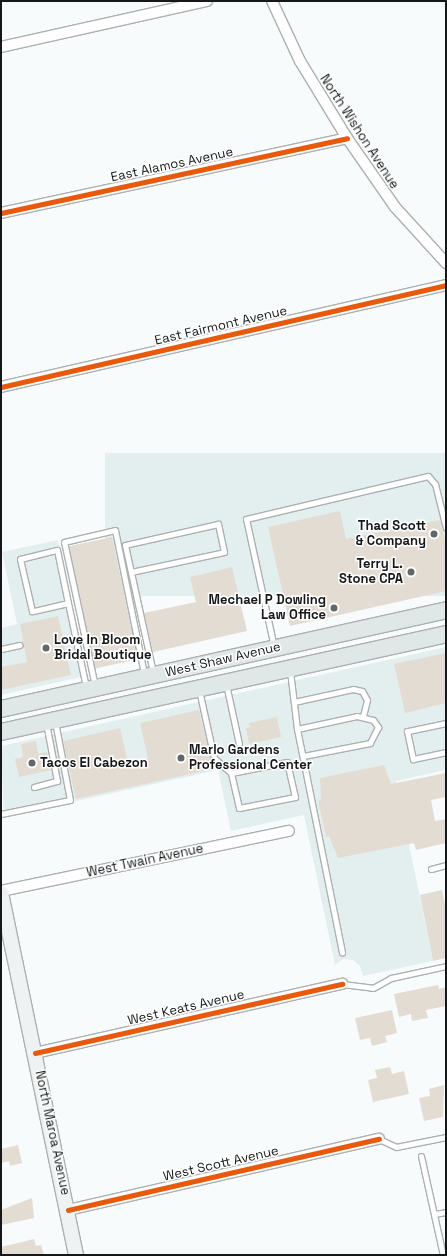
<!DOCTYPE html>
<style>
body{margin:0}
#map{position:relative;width:447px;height:1256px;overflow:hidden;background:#f7fbfb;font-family:"Space Grotesk",sans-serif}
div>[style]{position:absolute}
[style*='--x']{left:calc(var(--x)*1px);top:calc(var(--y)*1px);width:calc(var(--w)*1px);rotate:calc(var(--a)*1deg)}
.built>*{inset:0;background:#e3efef;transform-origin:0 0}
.building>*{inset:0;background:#e3dcd3;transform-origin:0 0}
.roads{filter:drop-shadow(1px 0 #adb0b0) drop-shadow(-1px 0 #adb0b0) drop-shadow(0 1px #adb0b0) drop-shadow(0 -1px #adb0b0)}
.lane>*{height:5px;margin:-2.5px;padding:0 2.5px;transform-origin:2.5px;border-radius:2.5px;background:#fefefe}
.street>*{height:10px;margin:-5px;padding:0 5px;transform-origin:5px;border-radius:5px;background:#fefefe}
.secondary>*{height:14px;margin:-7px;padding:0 7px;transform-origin:7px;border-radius:7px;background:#eef2f2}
.primary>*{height:16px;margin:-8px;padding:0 8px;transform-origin:8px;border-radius:8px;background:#dfe7e7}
.cycleway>*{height:5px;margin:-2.5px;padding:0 2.5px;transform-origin:2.5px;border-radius:2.5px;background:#e8590c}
.dots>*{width:11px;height:11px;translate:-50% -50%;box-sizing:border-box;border:2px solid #fff;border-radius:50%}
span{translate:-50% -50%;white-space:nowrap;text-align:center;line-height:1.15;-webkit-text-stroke:3px #fff;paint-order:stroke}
.street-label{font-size:13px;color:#151718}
.poi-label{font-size:13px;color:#151718;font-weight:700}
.right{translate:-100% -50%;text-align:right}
.left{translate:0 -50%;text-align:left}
.frame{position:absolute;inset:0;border:2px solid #151718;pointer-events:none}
</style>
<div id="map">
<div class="built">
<div style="left:446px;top:453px;width:143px;height:341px;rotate:90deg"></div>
<div style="clip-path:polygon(58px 540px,86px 676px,1px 695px,1px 628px,17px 624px,2px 552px)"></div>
<div style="clip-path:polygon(446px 647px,446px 770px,396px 781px,433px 961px,363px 976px,360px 966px,353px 960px,343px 959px,335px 965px,304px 815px,231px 831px,218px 770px,4px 817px,1px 746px)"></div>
</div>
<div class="building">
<div style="clip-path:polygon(340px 511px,346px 539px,440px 520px,446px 543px,446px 591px,290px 626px,268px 527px)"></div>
<div style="left:112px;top:537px;width:125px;height:44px;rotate:78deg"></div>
<div style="clip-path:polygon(232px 567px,247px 631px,153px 652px,144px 613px,196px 602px,190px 577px)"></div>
<div style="clip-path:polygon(58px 616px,71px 675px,1px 690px,1px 667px,27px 662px,20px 624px)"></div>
<div style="clip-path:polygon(446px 653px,446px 703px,405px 713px,394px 664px)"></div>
<div style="clip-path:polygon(199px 710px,213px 769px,76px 799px,63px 741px,120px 728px,128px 763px,148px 759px,140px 723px)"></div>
<div style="clip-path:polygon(277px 717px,281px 737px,249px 744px,246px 728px,250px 727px,249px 723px)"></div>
<div style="clip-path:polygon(36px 741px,38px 754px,47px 752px,51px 770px,19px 777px,15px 759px,23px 757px,21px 744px)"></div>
<div style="clip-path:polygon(384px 765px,391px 784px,446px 773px,446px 797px,431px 800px,435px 821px,446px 819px,446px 843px,416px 850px,414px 843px,338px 858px,329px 836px,326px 837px,318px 801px,321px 800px,320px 778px)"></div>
<div style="clip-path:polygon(442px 890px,446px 909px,446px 958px,433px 961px,420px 895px)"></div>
<div style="clip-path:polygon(438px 985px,439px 989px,446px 987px,446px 1006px,426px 1010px,428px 1018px,412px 1021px,411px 1014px,399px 1017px,394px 994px)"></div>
<div style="clip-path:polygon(392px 1010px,397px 1033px,385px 1036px,387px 1042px,372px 1046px,370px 1038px,360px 1040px,355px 1018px)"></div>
<div style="clip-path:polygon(390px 1067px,392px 1074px,404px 1071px,409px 1094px,373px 1102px,368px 1080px,377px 1078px,375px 1070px)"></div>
<div style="clip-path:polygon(444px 1085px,443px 1117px,424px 1121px,419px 1098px,430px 1096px,429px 1089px)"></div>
<div style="clip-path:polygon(18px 1145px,22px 1163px,10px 1166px,9px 1161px,1px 1163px,1px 1149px)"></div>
<div style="clip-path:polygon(32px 1198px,34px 1218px,1px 1225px,1px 1210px)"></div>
<div style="clip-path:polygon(34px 1239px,36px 1246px,41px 1245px,44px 1255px,1px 1255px,1px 1247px)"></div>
</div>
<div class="roads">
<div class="lane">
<div style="--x:131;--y:572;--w:95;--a:-12.1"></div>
<div style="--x:224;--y:552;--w:29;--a:-102"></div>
<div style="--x:218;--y:524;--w:95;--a:167.3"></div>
<div style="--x:125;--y:545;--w:130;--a:77.6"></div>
<div style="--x:68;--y:603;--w:37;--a:167"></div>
<div style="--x:32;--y:611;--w:53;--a:-103"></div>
<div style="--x:20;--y:559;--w:38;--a:-14"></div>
<div style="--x:57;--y:550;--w:54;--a:78.3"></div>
<div style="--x:68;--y:603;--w:86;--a:77.9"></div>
<div style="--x:274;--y:647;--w:131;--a:-102.3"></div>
<div style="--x:246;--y:519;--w:187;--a:-13.3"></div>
<div style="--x:428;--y:476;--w:11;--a:49"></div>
<div style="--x:435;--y:484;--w:45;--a:76"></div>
<div style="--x:1;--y:649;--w:19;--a:-12"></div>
<div style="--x:290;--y:671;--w:58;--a:83.1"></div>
<div style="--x:297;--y:729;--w:228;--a:78.6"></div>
<div style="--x:226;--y:684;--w:61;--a:77.8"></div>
<div style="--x:95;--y:686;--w:147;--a:-102.1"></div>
<div style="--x:64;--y:542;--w:52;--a:-13.2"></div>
<div style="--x:115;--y:530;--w:147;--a:78.6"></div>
<div style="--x:199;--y:690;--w:70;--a:77.6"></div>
<div style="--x:214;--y:758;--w:23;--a:41"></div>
<div style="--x:231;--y:773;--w:36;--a:77"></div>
<div style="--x:239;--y:808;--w:57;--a:-11.1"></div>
<div style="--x:295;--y:797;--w:36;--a:-103"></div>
<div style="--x:287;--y:762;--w:57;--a:168.9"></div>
<div style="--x:294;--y:702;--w:60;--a:-12.4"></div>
<div style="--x:353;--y:689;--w:9;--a:13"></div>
<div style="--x:362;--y:691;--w:10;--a:61"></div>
<div style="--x:367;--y:700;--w:16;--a:104"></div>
<div style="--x:446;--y:723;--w:40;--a:168"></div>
<div style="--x:407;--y:731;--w:29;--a:78"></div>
<div style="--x:413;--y:759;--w:34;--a:-12"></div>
<div style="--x:297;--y:729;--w:61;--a:-12.2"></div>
<div style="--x:357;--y:716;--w:16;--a:14"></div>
<div style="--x:373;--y:720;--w:9;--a:54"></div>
<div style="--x:378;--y:727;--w:18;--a:117"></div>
<div style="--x:370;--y:743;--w:68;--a:169"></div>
<div style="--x:34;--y:787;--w:24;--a:-15"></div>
<div style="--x:57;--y:781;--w:59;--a:-100.7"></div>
<div style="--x:1;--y:814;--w:70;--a:-11.5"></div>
<div style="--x:70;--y:800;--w:80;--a:-100.8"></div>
<div style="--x:431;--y:869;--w:16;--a:-15"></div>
<div style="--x:342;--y:984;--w:31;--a:7"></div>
<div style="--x:373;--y:988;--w:21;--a:-29"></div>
<div style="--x:391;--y:978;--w:56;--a:-12.3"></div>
<div style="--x:379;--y:1139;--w:19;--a:25"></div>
<div style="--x:396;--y:1147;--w:51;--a:-11.3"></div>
<div style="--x:421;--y:1156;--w:101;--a:77.5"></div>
<div style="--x:434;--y:1214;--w:12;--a:-9"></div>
</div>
<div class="street">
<div style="--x:272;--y:1;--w:66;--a:65"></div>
<div style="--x:300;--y:61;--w:90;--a:58.6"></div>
<div style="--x:347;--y:138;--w:84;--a:55.2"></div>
<div style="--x:395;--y:207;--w:76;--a:47.7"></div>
<div style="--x:1;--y:47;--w:211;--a:-12.6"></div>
<div style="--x:1;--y:213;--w:354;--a:-12.2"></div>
<div style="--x:1;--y:387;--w:457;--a:-12.9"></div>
<div style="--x:1;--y:891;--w:294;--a:-11.8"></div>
<div style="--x:35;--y:1053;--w:315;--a:-12.7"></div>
<div style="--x:68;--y:1210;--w:319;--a:-12.9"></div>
</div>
<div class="secondary">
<div style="--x:1;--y:893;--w:370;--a:78.3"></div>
</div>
<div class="primary">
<div style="--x:1;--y:709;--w:456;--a:-12.5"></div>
<div style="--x:1;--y:732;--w:456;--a:-12.4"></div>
</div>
</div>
<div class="cycleway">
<div style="--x:1;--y:213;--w:354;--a:-12.2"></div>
<div style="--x:1;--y:387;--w:457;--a:-12.9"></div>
<div style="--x:35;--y:1053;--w:315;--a:-12.7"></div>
<div style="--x:68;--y:1210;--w:319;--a:-12.9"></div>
</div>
<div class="dots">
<div style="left:434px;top:534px;background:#646767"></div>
<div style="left:411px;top:572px;background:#646767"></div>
<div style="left:334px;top:608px;background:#646767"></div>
<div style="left:46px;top:648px;background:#646767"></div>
<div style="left:181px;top:758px;background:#646767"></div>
<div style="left:32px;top:763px;background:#646767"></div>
</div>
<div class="street-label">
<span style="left:359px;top:132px;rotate:57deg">North Wishon Avenue</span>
<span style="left:172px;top:165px;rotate:-12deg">East Alamos Avenue</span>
<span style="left:221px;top:326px;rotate:-13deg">East Fairmont Avenue</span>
<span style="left:223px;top:660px;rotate:-13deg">West Shaw Avenue</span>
<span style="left:145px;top:861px;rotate:-12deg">West Twain Avenue</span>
<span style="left:186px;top:1008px;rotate:-13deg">West Keats Avenue</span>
<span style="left:52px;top:1133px;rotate:78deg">North Maroa Avenue</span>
<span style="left:221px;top:1164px;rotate:-13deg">West Scott Avenue</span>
</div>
<div class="poi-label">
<span class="right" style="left:426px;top:534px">Thad Scott<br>&amp; Company</span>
<span class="right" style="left:403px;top:572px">Terry L.<br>Stone CPA</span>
<span class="right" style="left:326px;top:608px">Mechael P Dowling<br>Law Office</span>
<span class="left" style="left:54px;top:648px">Love In Bloom<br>Bridal Boutique</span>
<span class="left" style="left:189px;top:758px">Marlo Gardens<br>Professional Center</span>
<span class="left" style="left:40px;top:763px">Tacos El Cabezon</span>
</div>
<div class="frame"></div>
</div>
